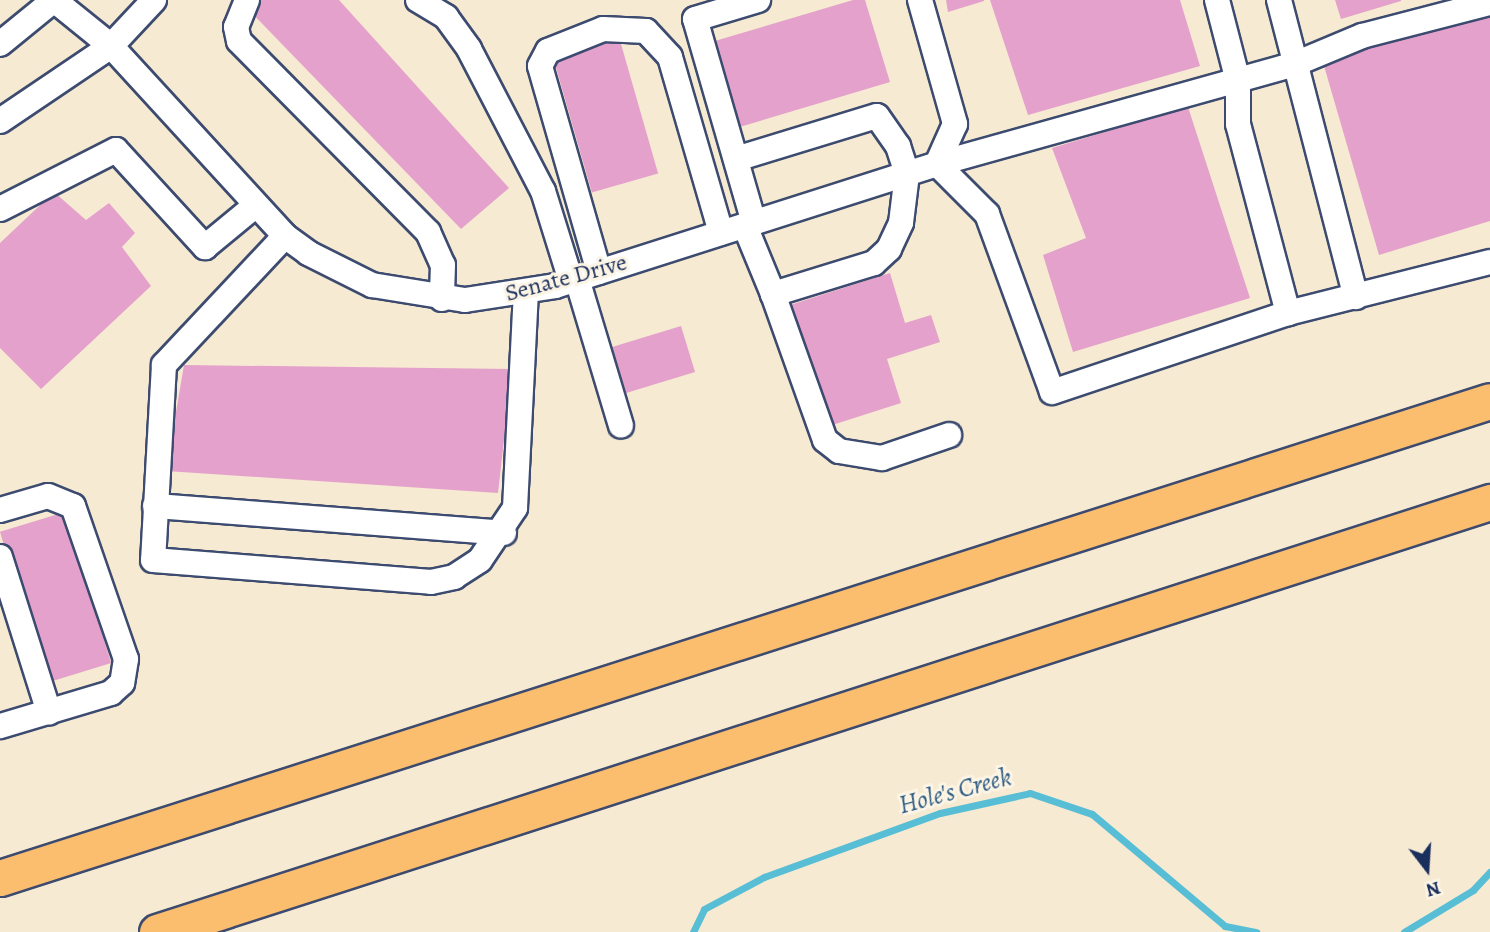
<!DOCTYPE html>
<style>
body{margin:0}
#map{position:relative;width:1490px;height:932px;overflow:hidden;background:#f7ead2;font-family:Alegreya,serif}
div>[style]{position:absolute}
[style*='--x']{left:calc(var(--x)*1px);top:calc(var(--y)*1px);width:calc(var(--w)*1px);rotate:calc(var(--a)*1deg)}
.stream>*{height:7px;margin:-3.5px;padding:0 3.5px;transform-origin:3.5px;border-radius:3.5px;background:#57bed5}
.building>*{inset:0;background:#e4a1cb;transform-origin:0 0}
.roads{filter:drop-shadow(2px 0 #3c4b6f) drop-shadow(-2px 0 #3c4b6f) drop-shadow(0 2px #3c4b6f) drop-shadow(0 -2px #3c4b6f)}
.minor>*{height:24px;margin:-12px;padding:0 12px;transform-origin:12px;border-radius:12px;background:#fff}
.highway>*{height:35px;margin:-17.5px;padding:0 17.5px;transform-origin:17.5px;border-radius:17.5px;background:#fbbd6e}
span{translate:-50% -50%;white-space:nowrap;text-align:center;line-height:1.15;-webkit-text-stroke:6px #fcf5e5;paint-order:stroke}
.street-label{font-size:24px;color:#1b2f5e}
.water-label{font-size:26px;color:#2d5a82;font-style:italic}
.north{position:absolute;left:1392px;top:834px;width:70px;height:70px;-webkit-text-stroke:5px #fcf5e5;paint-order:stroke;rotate:163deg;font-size:19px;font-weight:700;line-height:28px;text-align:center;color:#1b2f5e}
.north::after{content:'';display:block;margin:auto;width:24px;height:32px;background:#1b2f5e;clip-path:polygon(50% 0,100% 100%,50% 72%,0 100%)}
</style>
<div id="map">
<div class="stream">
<div style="--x:693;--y:932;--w:25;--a:-64"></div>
<div style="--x:704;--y:909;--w:68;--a:-28.1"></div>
<div style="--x:764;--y:877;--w:187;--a:-20"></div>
<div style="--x:940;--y:813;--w:92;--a:-12.5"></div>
<div style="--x:1030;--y:793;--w:65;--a:18.7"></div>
<div style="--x:1092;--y:814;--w:174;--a:40.1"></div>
<div style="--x:1225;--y:926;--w:32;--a:11"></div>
<div style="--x:1404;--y:932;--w:81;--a:-31.3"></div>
<div style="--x:1473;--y:890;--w:25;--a:-47"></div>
</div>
<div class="building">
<div style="clip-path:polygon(260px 0,339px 0,509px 188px,461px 229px,248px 9px)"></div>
<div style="clip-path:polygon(853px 0,865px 0,890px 82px,733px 129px,708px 43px)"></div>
<div style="clip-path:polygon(946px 0,984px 0,984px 1px,948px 12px)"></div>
<div style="clip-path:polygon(990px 0,1180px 0,1200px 66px,1028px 115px)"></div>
<div style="clip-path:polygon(1335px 0,1401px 0,1401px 1px,1341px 19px)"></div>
<div style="clip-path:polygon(1490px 15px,1490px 221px,1379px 255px,1322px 59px)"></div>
<div style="left:619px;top:37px;width:142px;height:69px;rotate:74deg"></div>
<div style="clip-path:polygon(1188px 107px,1250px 298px,1073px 352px,1043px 255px,1086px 238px,1052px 148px)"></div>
<div style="clip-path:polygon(54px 192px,86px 220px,109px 203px,135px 233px,122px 247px,151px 286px,41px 389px,0 348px,0 243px)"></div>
<div style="clip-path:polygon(890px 273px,905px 323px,931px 315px,940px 342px,887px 359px,901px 403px,826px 427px,787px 306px)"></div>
<div style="left:681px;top:326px;width:48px;height:72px;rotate:73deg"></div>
<div style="clip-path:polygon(184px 365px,512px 369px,498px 493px,166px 471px)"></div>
<div style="left:65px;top:512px;width:158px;height:68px;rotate:73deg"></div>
</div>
<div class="roads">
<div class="minor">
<div style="--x:54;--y:0;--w:73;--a:38.9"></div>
<div style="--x:111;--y:46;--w:258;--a:47.5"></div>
<div style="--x:285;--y:236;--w:29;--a:36"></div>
<div style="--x:308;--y:253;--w:72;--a:26.6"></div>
<div style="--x:372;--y:285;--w:94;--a:9.2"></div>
<div style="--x:465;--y:300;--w:91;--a:-8.8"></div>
<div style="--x:555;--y:286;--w:401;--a:-17.7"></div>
<div style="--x:937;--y:164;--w:372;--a:-15.6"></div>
<div style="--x:1295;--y:64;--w:73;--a:-22.7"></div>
<div style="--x:1362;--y:36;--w:132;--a:-14.5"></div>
<div style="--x:247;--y:0;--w:29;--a:112"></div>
<div style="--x:236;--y:27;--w:14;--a:78"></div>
<div style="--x:239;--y:41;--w:269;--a:45.3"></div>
<div style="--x:428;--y:232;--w:36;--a:66"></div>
<div style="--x:443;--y:265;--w:34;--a:92"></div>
<div style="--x:418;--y:0;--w:33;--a:31"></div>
<div style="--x:446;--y:17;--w:39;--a:54"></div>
<div style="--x:469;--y:49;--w:160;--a:62.5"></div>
<div style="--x:543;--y:191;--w:94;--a:72.7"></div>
<div style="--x:920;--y:0;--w:129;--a:74.2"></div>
<div style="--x:955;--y:124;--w:44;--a:114.2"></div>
<div style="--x:1217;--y:0;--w:84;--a:75.5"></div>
<div style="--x:1238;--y:81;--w:43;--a:90"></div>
<div style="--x:1238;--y:124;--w:196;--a:75.2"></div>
<div style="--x:1279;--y:0;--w:307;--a:75.5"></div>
<div style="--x:0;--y:44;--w:70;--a:-39.2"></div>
<div style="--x:0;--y:121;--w:134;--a:-34"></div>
<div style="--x:111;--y:46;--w:63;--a:-46.9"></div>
<div style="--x:736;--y:159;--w:147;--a:-17"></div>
<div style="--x:877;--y:116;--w:37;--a:55"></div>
<div style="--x:898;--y:146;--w:29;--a:72"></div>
<div style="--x:907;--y:174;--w:49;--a:97"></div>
<div style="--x:901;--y:223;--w:29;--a:115"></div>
<div style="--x:889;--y:249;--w:21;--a:137"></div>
<div style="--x:874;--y:263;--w:106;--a:162.9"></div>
<div style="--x:773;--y:294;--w:74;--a:-112.4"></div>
<div style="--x:937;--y:164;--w:71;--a:45"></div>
<div style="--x:987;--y:214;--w:189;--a:69.9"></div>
<div style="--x:1052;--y:392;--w:249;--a:-18.5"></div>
<div style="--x:1288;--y:313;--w:208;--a:-14.2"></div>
<div style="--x:0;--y:209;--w:130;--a:-27"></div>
<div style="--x:116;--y:150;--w:132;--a:47.5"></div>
<div style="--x:205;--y:247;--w:66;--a:-39.5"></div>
<div style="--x:754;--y:223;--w:212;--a:-106.1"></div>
<div style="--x:695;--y:19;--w:66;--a:-16.8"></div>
<div style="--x:285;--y:236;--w:177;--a:133.2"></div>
<div style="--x:164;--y:365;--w:195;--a:93.2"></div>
<div style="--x:153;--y:560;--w:279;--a:4.5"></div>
<div style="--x:431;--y:582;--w:24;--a:-12"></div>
<div style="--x:454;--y:577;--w:31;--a:-33"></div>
<div style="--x:480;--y:560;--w:63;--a:-56.1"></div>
<div style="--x:515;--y:508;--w:216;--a:-87.1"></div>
<div style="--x:599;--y:272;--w:214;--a:-106"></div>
<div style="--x:540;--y:66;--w:17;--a:-62"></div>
<div style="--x:548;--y:51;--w:59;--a:-21.8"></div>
<div style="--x:603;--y:29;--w:43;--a:2.7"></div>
<div style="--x:646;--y:31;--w:35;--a:47"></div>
<div style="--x:670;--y:57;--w:183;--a:73.8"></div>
<div style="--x:577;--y:279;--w:153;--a:73.3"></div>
<div style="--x:773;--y:294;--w:155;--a:70.4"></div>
<div style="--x:825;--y:440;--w:18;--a:38"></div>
<div style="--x:839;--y:451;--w:44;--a:9.2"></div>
<div style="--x:882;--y:458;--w:71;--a:-18.9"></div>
<div style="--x:155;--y:506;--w:350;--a:4.4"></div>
<div style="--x:0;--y:510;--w:50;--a:-16.3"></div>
<div style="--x:48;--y:496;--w:27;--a:22"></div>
<div style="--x:73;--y:506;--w:162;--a:70.9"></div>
<div style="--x:126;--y:659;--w:24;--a:99"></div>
<div style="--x:122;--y:683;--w:15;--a:138"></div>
<div style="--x:111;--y:693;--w:116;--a:163.4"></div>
<div style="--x:0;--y:557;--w:163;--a:72.5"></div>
</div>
<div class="highway">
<div style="--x:0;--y:878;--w:1564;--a:-17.75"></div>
<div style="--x:157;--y:932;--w:1401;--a:-17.88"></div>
</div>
</div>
<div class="street-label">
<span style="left:566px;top:278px;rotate:-15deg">Senate Drive</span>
</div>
<div class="water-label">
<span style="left:955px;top:791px;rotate:-15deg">Hole's Creek</span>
</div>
<div class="north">N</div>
</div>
